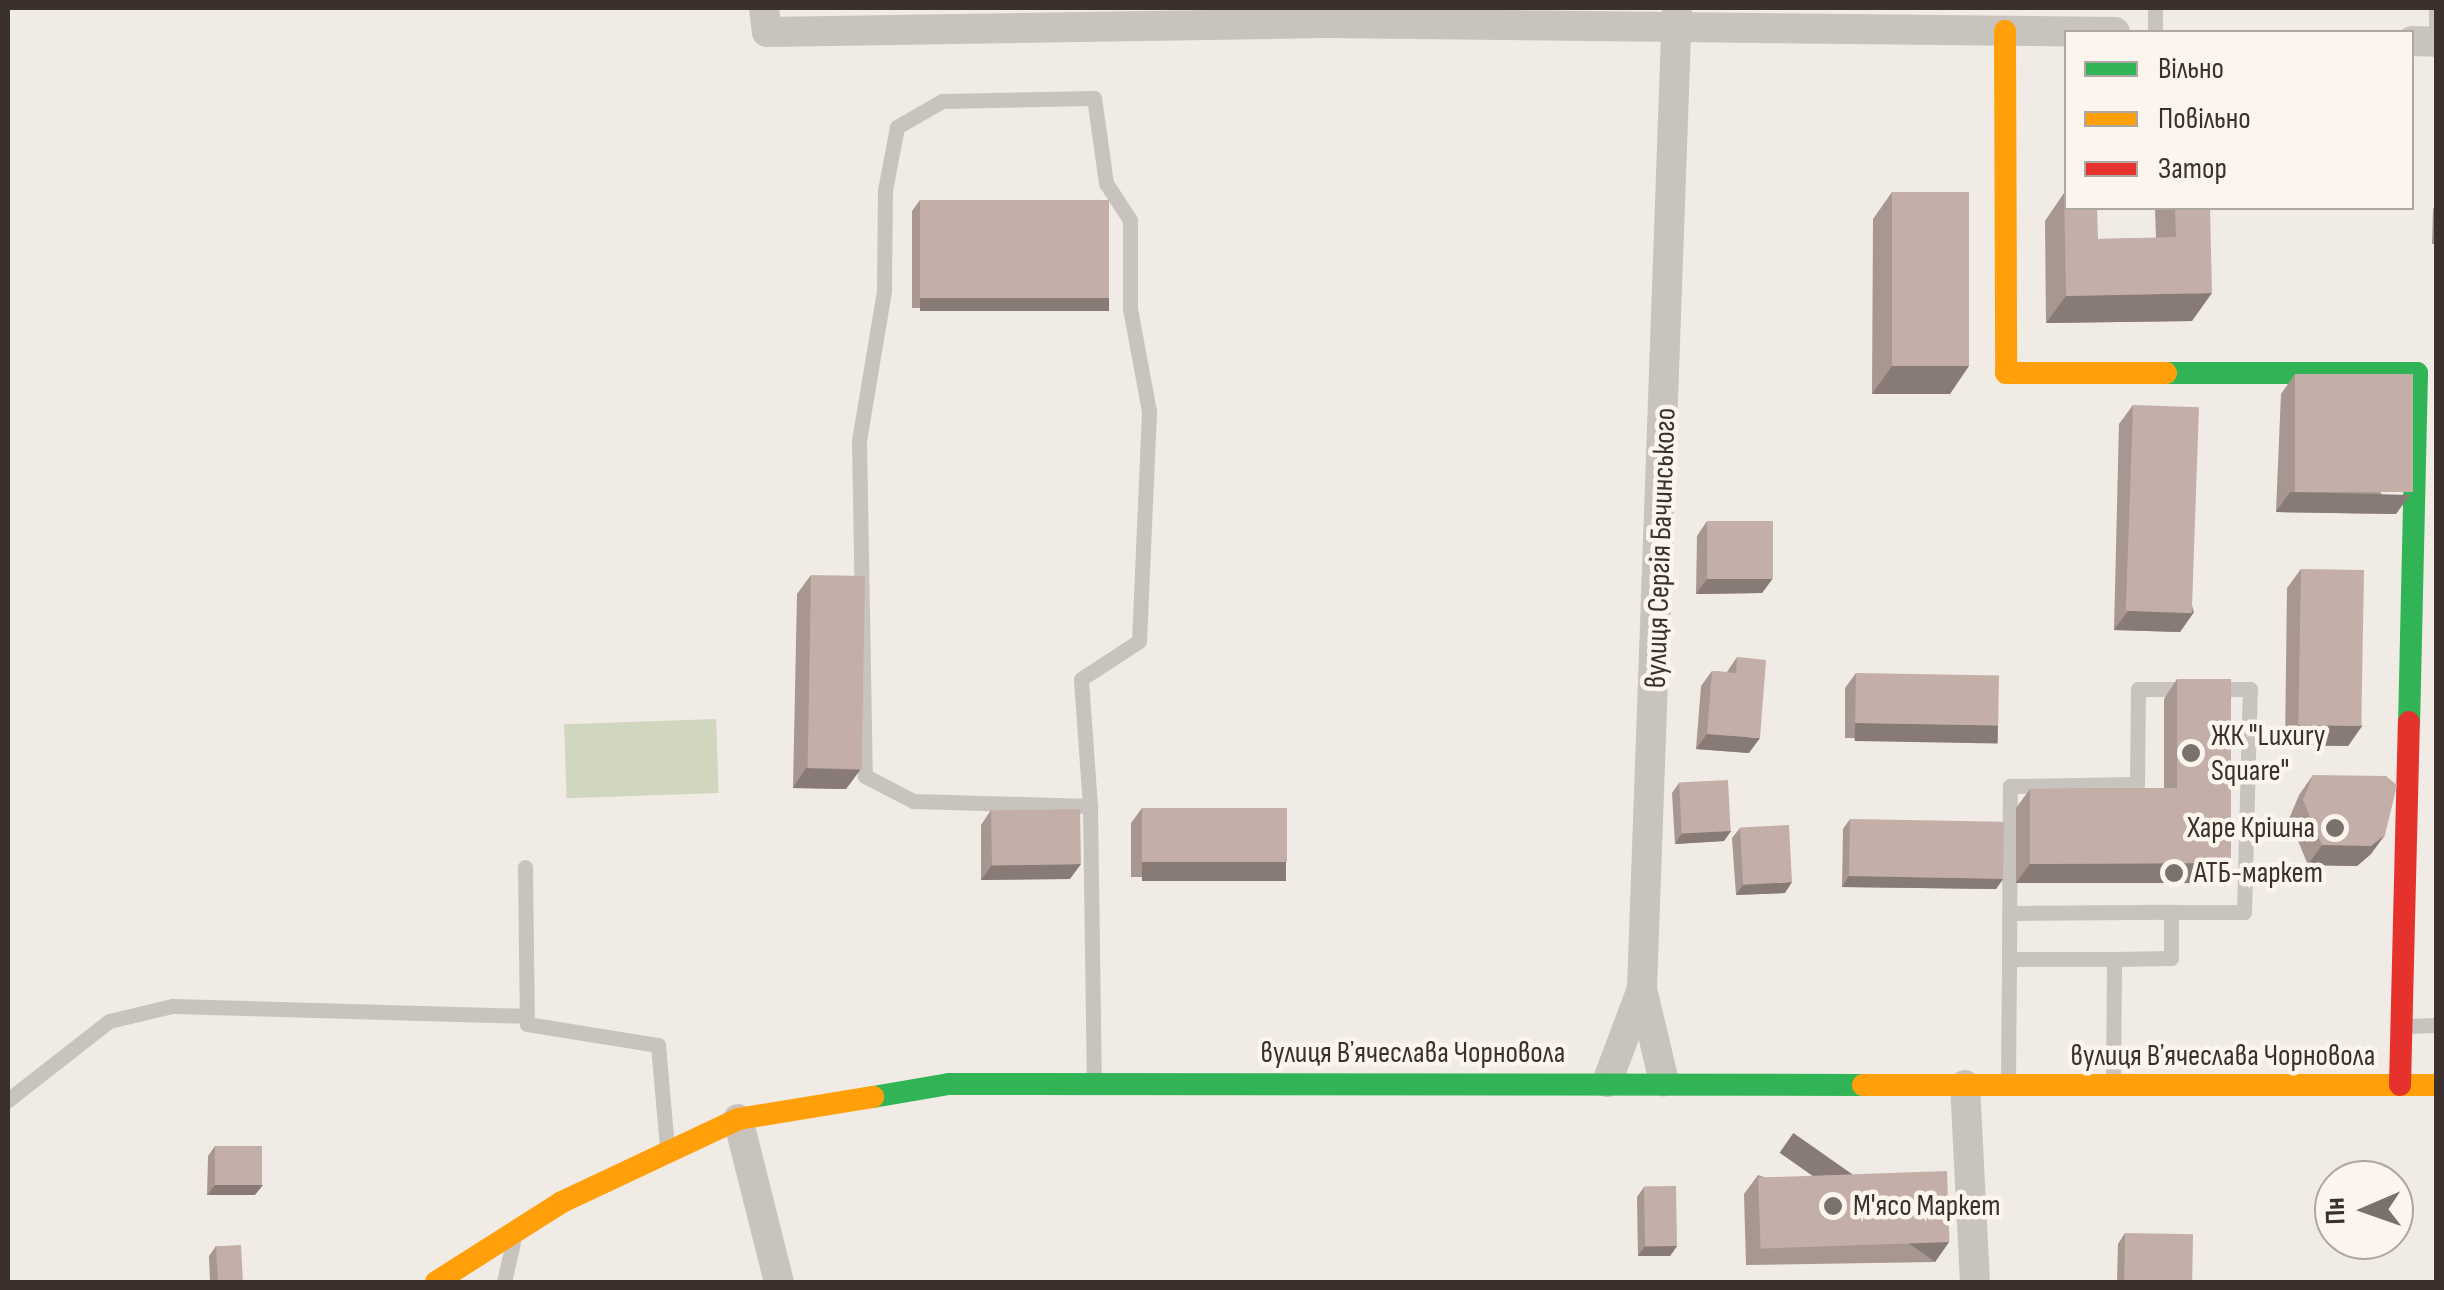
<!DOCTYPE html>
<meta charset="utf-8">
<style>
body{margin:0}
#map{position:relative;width:2444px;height:1290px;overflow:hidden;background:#f0ebe5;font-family:"Sofia Sans Condensed",sans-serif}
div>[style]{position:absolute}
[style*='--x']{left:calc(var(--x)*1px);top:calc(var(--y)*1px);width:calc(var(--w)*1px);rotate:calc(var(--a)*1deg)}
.green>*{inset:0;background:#d1d6bf;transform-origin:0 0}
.lane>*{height:15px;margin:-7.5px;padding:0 7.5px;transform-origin:7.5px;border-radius:7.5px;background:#c9c3be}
.street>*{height:30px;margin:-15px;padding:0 15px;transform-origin:15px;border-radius:15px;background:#c9c3be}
.fast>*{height:22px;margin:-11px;padding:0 11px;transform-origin:11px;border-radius:11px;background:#30b455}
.slow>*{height:22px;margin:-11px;padding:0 11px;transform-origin:11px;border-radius:11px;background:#ff9f0a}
.jam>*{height:22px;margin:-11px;padding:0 11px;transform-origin:11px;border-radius:11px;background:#e5322d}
.wall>*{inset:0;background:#a89690}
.shaded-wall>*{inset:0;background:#887a75;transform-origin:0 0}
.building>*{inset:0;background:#c3afa7;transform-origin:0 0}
.dots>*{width:28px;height:28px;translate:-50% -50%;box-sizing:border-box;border:5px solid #fbf5ee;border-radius:50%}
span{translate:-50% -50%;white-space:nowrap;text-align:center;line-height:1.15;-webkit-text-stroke:9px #fbf5ee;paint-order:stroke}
.street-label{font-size:30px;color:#3b302b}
.poi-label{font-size:30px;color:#3b302b}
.left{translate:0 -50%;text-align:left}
.right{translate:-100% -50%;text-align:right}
.frame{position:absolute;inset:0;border:10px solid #3b302b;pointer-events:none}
.legend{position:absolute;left:2064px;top:30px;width:350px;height:180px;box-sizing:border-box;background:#fbf5ee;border:2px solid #aea6a0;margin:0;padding:12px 18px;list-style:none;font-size:30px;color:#3b302b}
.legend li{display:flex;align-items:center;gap:20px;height:50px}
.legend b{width:50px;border:2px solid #aea6a0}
.north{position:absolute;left:2314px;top:1160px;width:100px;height:100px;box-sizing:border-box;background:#fbf5ee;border:2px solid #aea6a0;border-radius:50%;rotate:268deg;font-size:28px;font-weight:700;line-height:40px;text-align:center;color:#3b302b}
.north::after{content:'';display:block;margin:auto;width:35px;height:45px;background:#7a716c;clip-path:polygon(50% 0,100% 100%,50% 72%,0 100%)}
</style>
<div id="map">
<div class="green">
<div style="left:716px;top:719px;width:74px;height:152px;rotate:88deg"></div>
</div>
<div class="lane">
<div style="--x:2155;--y:32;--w:24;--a:-90"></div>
<div style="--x:2436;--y:42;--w:34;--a:-90"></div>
<div style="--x:1090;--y:806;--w:127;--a:-94.1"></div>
<div style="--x:1081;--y:679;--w:69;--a:-33.2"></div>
<div style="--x:1139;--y:641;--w:230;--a:-87.5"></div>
<div style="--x:1149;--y:411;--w:105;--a:-100.5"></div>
<div style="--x:1130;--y:308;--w:88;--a:-90"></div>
<div style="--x:1130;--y:220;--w:44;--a:-123"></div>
<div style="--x:1106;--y:183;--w:86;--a:-98"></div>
<div style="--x:1094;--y:98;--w:152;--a:178.9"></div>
<div style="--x:942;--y:101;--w:52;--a:150"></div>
<div style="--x:897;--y:127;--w:64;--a:100.8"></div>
<div style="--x:885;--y:190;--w:101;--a:90.6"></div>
<div style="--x:884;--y:291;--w:152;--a:99.5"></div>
<div style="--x:859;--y:441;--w:335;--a:89"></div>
<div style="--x:865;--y:776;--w:54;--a:27.5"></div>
<div style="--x:913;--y:801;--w:177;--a:1.6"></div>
<div style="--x:1090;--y:806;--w:273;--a:89.2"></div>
<div style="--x:525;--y:867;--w:157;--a:89.3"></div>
<div style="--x:527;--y:1024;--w:133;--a:9.1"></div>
<div style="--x:658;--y:1045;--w:102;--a:85"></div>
<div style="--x:2171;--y:912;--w:73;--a:0"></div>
<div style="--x:2244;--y:912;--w:223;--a:-88.5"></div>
<div style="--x:2250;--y:689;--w:38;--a:180"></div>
<div style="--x:2009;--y:913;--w:162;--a:-0.4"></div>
<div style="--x:2171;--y:912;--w:46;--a:90"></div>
<div style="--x:2171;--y:958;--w:57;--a:179"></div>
<div style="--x:2406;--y:1026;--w:30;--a:-2"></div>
<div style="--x:2008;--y:1080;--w:121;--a:-89.5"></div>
<div style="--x:2113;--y:1083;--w:124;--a:-89.5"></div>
<div style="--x:2114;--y:959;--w:105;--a:180"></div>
<div style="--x:2009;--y:959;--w:173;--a:-89.7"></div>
<div style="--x:2010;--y:786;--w:127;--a:-0.9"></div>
<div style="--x:2137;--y:784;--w:95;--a:-89.4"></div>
<div style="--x:2138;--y:689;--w:51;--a:0"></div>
<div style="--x:8;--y:1100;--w:128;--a:-38"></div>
<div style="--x:109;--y:1021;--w:65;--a:-13.4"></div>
<div style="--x:172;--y:1006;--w:351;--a:1.6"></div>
<div style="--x:504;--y:1282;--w:41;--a:-77.3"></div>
</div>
<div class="street">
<div style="--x:764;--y:8;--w:24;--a:83"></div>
<div style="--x:767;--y:32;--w:558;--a:-0.92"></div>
<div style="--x:1325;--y:23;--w:790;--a:0.65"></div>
<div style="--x:2412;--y:41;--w:24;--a:2"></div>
<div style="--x:1642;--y:989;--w:95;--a:76.6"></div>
<div style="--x:1607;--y:1082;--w:99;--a:-69.4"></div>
<div style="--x:1642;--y:989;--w:982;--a:-87.96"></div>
<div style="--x:1965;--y:1085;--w:197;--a:87.1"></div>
<div style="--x:738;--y:1119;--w:168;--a:75.9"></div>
</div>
<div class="fast">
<div style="--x:2166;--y:373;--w:251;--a:0"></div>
<div style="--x:2417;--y:373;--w:349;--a:91.3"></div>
<div style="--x:873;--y:1097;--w:77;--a:-9.7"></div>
<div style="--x:949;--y:1084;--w:914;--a:0.06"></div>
</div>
<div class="slow">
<div style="--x:2005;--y:31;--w:342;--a:89.8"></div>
<div style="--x:2006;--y:373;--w:160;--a:0"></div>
<div style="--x:1863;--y:1085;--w:573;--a:0"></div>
<div style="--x:436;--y:1282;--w:149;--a:-32.4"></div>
<div style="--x:562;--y:1202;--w:195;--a:-25.2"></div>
<div style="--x:738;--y:1119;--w:137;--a:-9.3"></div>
</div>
<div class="jam">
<div style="--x:2400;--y:1085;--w:363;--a:-88.6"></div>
</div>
<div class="wall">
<div style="clip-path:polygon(1892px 192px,1950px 394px,1872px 394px,1873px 219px)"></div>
<div style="clip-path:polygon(2064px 193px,2098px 239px,2156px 238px,2155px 208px,2210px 208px,2192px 321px,2046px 323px,2045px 221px)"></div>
<div style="clip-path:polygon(920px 200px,1102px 308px,912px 308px,912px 211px)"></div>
<div style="clip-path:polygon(2436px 204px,2436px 244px,2432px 244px,2433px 209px)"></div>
<div style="clip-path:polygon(2295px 374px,2396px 514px,2276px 512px,2281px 394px)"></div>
<div style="clip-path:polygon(2133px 405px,2194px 612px,2180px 632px,2114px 630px,2119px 424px)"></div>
<div style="clip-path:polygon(1707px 521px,1773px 578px,1762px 593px,1696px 594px,1697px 536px)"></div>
<div style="clip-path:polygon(2301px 569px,2362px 726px,2348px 746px,2285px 745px,2287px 588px)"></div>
<div style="clip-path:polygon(811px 575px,860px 770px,846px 789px,793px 788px,797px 594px)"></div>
<div style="clip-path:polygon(1737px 657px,1749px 753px,1696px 749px,1701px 686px,1712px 671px,1727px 672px)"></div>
<div style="clip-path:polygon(1856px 673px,1998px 725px,1988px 740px,1845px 738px,1845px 688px)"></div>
<div style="clip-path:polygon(2177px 679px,2231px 863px,2218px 883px,2016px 883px,2016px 808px,2030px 789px,2164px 788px,2164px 699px)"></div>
<div style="clip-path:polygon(2313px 775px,2371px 854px,2357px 866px,2308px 865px,2289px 819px,2299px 795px)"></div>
<div style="clip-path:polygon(1679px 783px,1731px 831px,1724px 841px,1675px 844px,1672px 793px)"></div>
<div style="clip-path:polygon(1142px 808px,1276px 877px,1131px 877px,1131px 823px)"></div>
<div style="clip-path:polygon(991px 810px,1070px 879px,981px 880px,981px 825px)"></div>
<div style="clip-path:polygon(1850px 819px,2003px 879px,1996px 889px,1842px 887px,1843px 829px)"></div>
<div style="clip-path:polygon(1740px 828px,1785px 893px,1736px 895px,1732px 838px)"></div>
<div style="clip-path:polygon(215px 1146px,255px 1195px,207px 1195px,208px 1156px)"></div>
<div style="clip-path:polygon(1758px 1175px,1949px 1242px,1935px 1262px,1746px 1265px,1744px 1194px)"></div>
<div style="clip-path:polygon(1644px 1187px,1677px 1246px,1670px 1256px,1638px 1256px,1637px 1197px)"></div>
<div style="clip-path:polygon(2125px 1233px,2192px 1282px,2117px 1282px,2118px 1244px)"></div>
<div style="clip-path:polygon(216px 1246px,243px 1282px,210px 1282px,209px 1256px)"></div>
</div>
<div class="shaded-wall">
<div style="clip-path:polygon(2212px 293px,2192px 321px,2046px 323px,2066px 296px)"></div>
<div style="left:920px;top:298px;width:189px;height:13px"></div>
<div style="clip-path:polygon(1892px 366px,1969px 366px,1950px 394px,1872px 394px)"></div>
<div style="clip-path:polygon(2290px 492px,2410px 495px,2396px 514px,2276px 512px)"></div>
<div style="clip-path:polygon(1773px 578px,1762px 593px,1696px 594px,1707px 579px)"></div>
<div style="clip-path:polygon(2128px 611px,2194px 612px,2180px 632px,2114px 630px)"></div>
<div style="left:1855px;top:723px;width:143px;height:18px;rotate:1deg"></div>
<div style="clip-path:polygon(2299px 725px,2362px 726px,2348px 746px,2285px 745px)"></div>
<div style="clip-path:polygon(1707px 734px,1760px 738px,1749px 753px,1696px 749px)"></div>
<div style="clip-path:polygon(806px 768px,860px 770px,846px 789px,793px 788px)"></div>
<div style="clip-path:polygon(1731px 831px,1724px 841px,1675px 844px,1682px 833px)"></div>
<div style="clip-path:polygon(2385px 835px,2371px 854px,2357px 866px,2308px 865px,2322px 845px)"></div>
<div style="left:1142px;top:862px;width:144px;height:19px"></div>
<div style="clip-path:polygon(2231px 863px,2218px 883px,2016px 883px,2030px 864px)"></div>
<div style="clip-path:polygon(1081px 864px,1070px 879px,981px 880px,992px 865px)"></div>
<div style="clip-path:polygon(1849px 876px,2003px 879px,1996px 889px,1842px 887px)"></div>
<div style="clip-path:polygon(1792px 882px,1785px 893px,1736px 895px,1743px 885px)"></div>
<div style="clip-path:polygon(215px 1185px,263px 1185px,255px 1195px,207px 1195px)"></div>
<div style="left:1949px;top:1242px;width:24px;height:190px;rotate:125deg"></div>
<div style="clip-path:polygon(1645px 1246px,1677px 1246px,1670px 1256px,1638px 1256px)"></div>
</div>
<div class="building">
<div style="left:1892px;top:192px;width:77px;height:174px"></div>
<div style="clip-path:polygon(2064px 193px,2066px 193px,2066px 208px,2097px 208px,2098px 239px,2176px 237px,2175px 208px,2210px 208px,2212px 293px,2066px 296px)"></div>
<div style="left:920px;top:200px;width:189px;height:98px"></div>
<div style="left:2295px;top:374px;width:118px;height:118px"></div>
<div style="left:2133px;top:405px;width:66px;height:206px;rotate:2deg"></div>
<div style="left:1707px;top:521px;width:66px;height:58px"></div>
<div style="left:2301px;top:569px;width:63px;height:156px;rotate:1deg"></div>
<div style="left:811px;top:575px;width:54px;height:193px;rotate:1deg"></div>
<div style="clip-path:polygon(1737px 657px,1766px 660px,1760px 738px,1707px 734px,1712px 671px,1736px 673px)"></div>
<div style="left:1856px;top:673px;width:143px;height:50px;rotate:1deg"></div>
<div style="clip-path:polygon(2177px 679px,2231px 679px,2231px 863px,2030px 864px,2030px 789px,2177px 788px)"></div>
<div style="clip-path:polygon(2313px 775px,2386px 776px,2397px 785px,2385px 835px,2371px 846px,2322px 845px,2303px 800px)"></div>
<div style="left:1728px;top:780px;width:51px;height:49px;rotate:87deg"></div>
<div style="left:1142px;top:808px;width:145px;height:54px"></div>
<div style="left:1080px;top:809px;width:55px;height:89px;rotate:89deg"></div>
<div style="left:1850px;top:819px;width:154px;height:57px;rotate:1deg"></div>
<div style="left:1789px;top:825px;width:57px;height:49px;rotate:87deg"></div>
<div style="left:215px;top:1146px;width:47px;height:39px"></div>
<div style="left:1947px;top:1171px;width:71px;height:189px;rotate:88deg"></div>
<div style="left:1676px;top:1186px;width:60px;height:32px;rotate:89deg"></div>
<div style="left:2125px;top:1233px;width:68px;height:49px;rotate:1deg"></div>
<div style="left:241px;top:1245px;width:37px;height:25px;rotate:87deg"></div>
</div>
<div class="dots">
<div style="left:2191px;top:753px;background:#7a716c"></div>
<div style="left:2335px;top:828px;background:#7a716c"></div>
<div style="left:2174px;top:873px;background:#7a716c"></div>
<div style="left:1833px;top:1206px;background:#7a716c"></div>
</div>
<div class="street-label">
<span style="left:1661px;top:548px;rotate:-88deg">вулиця Сергія Бачинського</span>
<span style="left:1413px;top:1053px">вулиця Вʼячеслава Чорновола</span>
<span style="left:2223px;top:1056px">вулиця Вʼячеслава Чорновола</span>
</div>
<div class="poi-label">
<span class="left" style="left:2211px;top:753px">ЖК "Luxury<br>Square"</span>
<span class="right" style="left:2315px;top:828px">Харе Крішна</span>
<span class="left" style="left:2194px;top:873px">АТБ-маркет</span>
<span class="left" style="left:1853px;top:1206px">М'ясо Маркет</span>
</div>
<div class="frame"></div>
<ul class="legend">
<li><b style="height:12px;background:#30b455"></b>Вільно</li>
<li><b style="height:12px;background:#ff9f0a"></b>Повільно</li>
<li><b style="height:12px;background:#e5322d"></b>Затор</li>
</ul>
<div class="north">Пн</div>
</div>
